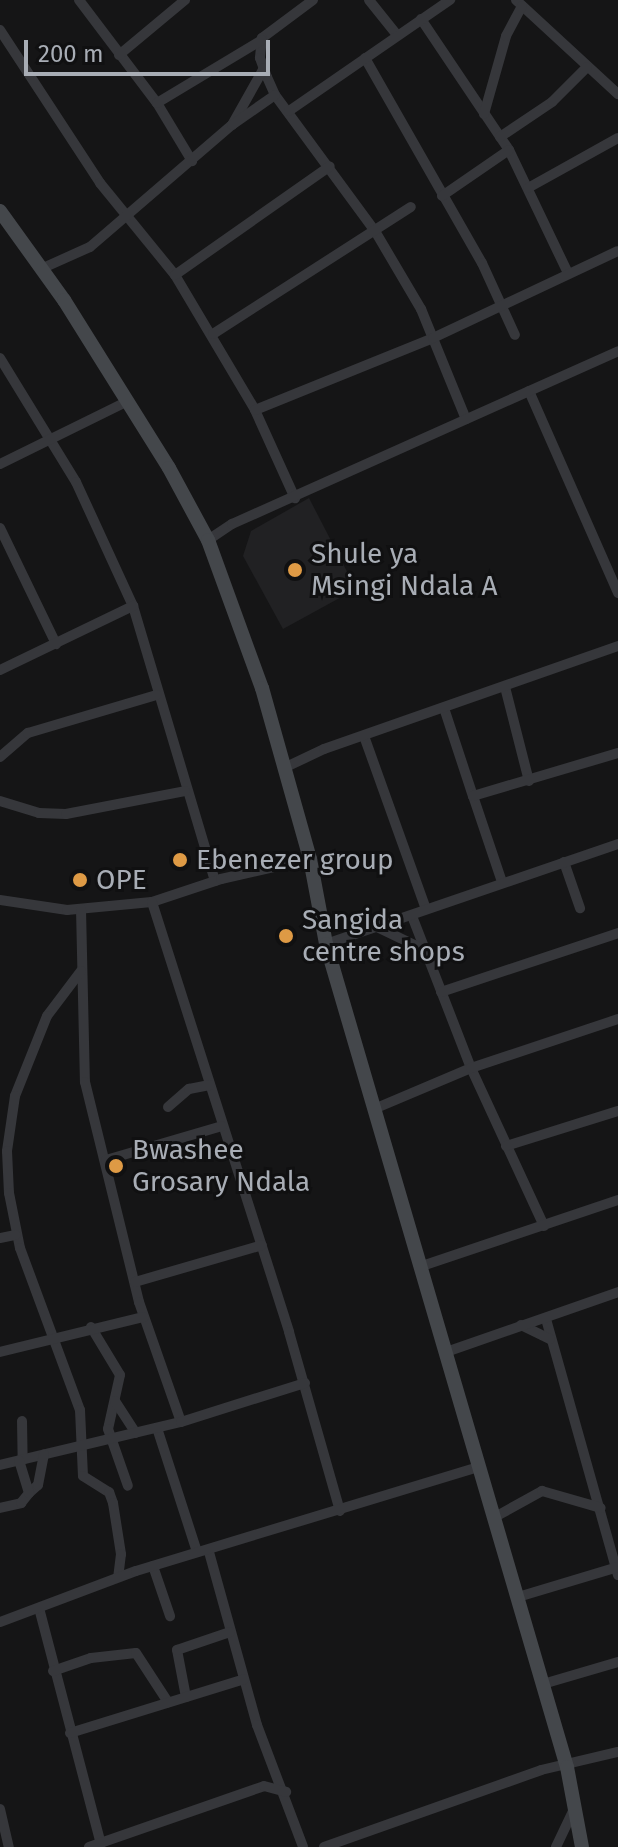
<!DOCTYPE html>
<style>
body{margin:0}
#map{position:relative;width:618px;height:1847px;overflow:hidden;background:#151516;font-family:"Fira Sans",sans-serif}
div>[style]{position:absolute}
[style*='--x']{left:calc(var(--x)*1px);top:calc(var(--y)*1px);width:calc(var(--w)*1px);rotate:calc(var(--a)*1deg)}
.built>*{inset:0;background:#212123}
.street>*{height:10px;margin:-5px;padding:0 5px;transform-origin:5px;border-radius:5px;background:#36373b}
.secondary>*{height:14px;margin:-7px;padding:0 7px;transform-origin:7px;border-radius:7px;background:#44474b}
.dots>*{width:22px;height:22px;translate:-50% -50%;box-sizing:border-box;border:4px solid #101011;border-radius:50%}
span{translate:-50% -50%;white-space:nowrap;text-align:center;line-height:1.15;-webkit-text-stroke:6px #101011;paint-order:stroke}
.poi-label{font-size:28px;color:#a8adb5}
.left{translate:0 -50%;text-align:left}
.scale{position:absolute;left:24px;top:40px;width:246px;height:36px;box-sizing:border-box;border:4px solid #a8adb5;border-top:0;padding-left:10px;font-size:24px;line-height:28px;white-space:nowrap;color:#a8adb5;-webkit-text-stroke:6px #101011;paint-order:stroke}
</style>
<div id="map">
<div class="built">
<div style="clip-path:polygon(309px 498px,356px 589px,283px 629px,243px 556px,251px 531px)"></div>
</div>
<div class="street">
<div style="--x:79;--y:0;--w:129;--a:52.9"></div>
<div style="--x:157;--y:103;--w:68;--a:58.9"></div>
<div style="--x:313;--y:0;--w:64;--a:143.3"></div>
<div style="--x:262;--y:38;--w:20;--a:96"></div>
<div style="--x:260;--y:58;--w:20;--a:70"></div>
<div style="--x:267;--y:77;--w:20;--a:66"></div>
<div style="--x:275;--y:95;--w:169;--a:53.7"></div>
<div style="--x:375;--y:231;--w:91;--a:59.5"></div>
<div style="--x:421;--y:309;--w:119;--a:67.8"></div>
<div style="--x:369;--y:0;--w:45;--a:51.3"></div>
<div style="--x:516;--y:0;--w:139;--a:42.7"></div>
<div style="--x:421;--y:19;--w:158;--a:56.1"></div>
<div style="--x:509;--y:150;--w:136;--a:64.4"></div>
<div style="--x:0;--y:30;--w:183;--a:56.8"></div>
<div style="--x:100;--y:183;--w:119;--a:50.8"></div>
<div style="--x:175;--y:275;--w:157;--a:59.3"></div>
<div style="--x:255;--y:410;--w:97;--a:65.6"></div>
<div style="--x:119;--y:55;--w:86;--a:-39.8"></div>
<div style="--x:365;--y:58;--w:236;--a:60.3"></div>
<div style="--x:482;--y:263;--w:79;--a:65.4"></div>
<div style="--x:157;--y:103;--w:122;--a:-31"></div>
<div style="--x:289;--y:111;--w:196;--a:-34.6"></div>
<div style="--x:484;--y:114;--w:81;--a:-74.2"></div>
<div style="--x:506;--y:36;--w:34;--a:-62"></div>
<div style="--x:232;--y:125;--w:65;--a:-60.7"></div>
<div style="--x:500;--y:137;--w:63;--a:-33.9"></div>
<div style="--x:552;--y:102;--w:49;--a:-45"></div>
<div style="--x:528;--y:188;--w:103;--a:-29.1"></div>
<div style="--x:442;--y:196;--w:81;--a:-34.5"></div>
<div style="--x:43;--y:268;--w:51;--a:-24.1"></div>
<div style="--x:90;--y:247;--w:187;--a:-40.7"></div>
<div style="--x:232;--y:125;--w:52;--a:-34.9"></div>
<div style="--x:175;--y:275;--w:189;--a:-35.1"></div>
<div style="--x:213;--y:334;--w:235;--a:-32.7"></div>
<div style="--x:0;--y:358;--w:145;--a:58.5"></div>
<div style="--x:76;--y:482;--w:136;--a:65.3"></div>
<div style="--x:133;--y:606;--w:287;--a:73.4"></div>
<div style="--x:529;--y:391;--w:221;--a:66.2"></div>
<div style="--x:255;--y:410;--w:192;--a:-22"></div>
<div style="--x:433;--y:338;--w:204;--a:-25.2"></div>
<div style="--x:0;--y:464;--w:143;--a:-26.2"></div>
<div style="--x:0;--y:528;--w:129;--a:64.2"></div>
<div style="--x:208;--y:540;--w:29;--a:-34"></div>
<div style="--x:232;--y:524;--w:423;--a:-24.1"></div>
<div style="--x:0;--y:670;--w:148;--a:-25.7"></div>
<div style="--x:505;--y:687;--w:97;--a:75.7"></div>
<div style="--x:444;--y:708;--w:93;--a:71.8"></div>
<div style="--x:364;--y:736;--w:184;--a:70.3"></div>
<div style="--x:0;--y:757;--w:37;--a:-41"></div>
<div style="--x:28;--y:733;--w:134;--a:-16.5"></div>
<div style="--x:286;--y:767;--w:42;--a:-25.3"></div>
<div style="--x:324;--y:749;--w:312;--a:-19.3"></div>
<div style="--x:0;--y:801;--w:41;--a:17.1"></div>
<div style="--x:39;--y:813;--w:27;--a:2"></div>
<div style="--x:66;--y:814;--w:121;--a:-10.9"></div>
<div style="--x:564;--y:862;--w:49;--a:70.8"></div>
<div style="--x:502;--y:882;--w:91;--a:-108.6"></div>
<div style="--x:473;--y:796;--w:151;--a:-16.5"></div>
<div style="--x:0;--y:900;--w:68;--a:8.5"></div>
<div style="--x:67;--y:910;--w:85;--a:-5.4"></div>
<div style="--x:152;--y:902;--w:73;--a:-18.4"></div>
<div style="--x:221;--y:879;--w:91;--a:-12.7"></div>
<div style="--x:152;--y:902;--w:451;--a:72.3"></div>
<div style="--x:289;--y:1332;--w:186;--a:74.1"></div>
<div style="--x:81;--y:909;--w:173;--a:88.7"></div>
<div style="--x:85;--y:1082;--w:227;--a:76.2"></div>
<div style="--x:139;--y:1302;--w:127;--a:70.7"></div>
<div style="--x:412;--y:916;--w:163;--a:68.8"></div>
<div style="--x:471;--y:1068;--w:174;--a:65.2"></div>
<div style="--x:377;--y:927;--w:53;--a:25.6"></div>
<div style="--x:326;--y:944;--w:309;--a:-18.9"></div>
<div style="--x:81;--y:971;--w:56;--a:127.1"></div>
<div style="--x:47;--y:1016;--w:86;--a:111.8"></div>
<div style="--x:15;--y:1096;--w:56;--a:98.3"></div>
<div style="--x:7;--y:1151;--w:42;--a:87.3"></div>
<div style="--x:9;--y:1193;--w:56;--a:78.7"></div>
<div style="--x:20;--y:1248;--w:173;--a:69.7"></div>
<div style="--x:80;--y:1410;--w:66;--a:87.4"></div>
<div style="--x:83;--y:1476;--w:31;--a:32"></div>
<div style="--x:109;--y:1492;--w:12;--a:70"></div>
<div style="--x:113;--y:1503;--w:52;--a:81.1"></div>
<div style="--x:121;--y:1554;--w:23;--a:97"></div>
<div style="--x:441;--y:992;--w:187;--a:-18.4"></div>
<div style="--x:168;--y:1107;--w:28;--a:-41"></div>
<div style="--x:189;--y:1089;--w:21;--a:-11"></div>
<div style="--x:374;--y:1109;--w:105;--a:-22.9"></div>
<div style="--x:471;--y:1068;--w:155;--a:-18.4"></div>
<div style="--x:506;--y:1146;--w:117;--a:-17.4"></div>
<div style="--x:106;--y:1160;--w:121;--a:-16.3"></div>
<div style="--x:0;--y:1238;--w:16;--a:-11"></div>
<div style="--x:422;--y:1266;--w:207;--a:-18.6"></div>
<div style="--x:135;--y:1282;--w:132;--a:-16.2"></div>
<div style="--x:546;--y:1319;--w:266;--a:74.3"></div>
<div style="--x:521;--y:1325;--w:32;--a:26"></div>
<div style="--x:91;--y:1327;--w:56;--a:58.9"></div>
<div style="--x:120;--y:1375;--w:55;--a:102.5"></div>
<div style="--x:108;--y:1429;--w:60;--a:70.7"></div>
<div style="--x:449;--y:1351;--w:179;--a:-19.2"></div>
<div style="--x:0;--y:1352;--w:148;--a:-13.7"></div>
<div style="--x:115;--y:1401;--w:38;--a:57"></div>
<div style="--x:22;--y:1421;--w:39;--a:89"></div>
<div style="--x:157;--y:1428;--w:130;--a:72.1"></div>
<div style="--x:0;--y:1465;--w:186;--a:-13.4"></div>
<div style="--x:181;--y:1422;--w:130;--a:-17.5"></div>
<div style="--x:29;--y:1493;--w:12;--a:-42"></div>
<div style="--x:38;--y:1485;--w:31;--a:-79"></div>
<div style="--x:0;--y:1508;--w:22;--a:-13"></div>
<div style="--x:21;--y:1503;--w:13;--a:-51"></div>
<div style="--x:29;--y:1493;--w:34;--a:-107"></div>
<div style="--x:495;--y:1517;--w:54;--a:-29"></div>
<div style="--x:542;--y:1491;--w:61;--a:16.1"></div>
<div style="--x:209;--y:1552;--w:180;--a:74.5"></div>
<div style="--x:257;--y:1725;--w:130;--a:69.3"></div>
<div style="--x:153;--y:1566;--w:53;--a:71.2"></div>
<div style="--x:518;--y:1597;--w:104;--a:-16.7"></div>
<div style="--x:39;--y:1608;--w:244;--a:75.3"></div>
<div style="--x:0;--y:1622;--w:145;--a:-20.6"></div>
<div style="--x:136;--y:1571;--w:357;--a:-16.9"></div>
<div style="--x:53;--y:1671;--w:40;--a:-18.9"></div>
<div style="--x:91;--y:1658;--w:45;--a:-6.3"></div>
<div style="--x:136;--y:1653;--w:59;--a:56.9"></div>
<div style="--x:543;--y:1684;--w:78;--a:-16.3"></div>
<div style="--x:186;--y:1697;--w:48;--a:-100.8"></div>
<div style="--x:177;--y:1650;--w:56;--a:-18.8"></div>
<div style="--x:70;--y:1733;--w:182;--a:-17.2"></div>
<div style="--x:0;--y:1809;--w:39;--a:77"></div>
<div style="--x:89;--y:1847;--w:185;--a:-19.2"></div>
<div style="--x:264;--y:1786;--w:23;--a:15"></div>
<div style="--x:324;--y:1847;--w:230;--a:-19.5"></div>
<div style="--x:541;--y:1770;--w:79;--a:-13.2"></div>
<div style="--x:556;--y:1847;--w:42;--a:-64.7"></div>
</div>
<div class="secondary">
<div style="--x:0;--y:211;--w:110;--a:54.3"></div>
<div style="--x:64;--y:300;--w:198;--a:58"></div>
<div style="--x:169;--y:468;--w:82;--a:61.6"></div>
<div style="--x:208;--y:540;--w:158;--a:70"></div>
<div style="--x:262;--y:688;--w:178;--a:74.3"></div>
<div style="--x:310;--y:859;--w:86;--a:79.3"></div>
<div style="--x:326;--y:944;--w:858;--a:73.68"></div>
<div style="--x:567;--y:1767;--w:81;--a:79.4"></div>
</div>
<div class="dots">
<div style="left:295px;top:570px;background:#de9a45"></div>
<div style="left:180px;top:860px;background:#de9a45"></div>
<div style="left:80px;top:880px;background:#de9a45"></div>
<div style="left:286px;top:936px;background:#de9a45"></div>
<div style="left:116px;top:1166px;background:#de9a45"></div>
</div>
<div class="poi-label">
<span class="left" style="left:311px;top:570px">Shule ya<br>Msingi Ndala A</span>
<span class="left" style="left:196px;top:860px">Ebenezer group</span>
<span class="left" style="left:96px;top:880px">OPE</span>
<span class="left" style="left:302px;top:936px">Sangida<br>centre shops</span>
<span class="left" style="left:132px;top:1166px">Bwashee<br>Grosary Ndala</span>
</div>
<div class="scale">200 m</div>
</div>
